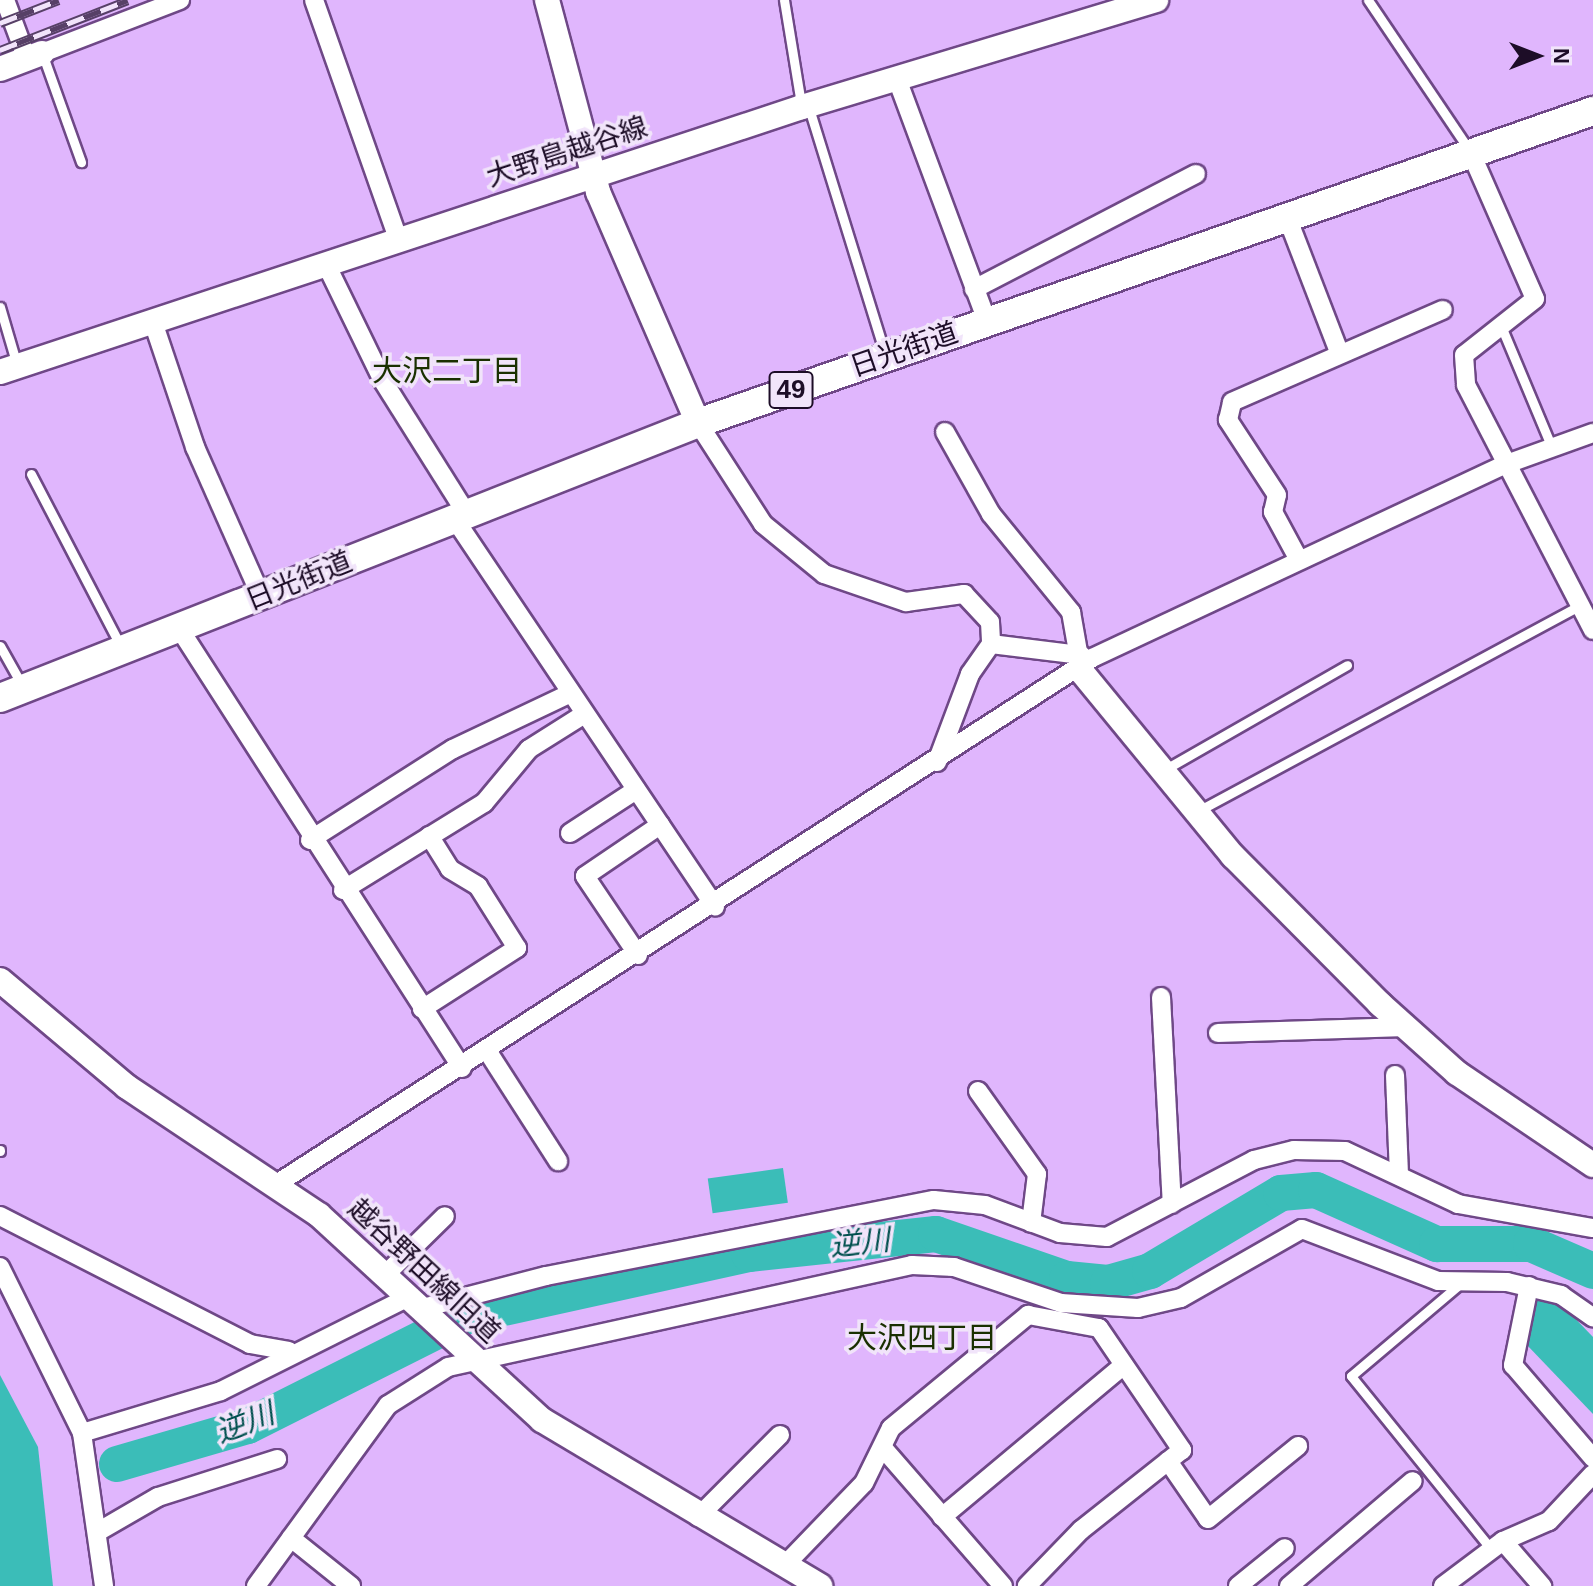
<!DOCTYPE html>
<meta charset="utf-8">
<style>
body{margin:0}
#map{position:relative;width:1593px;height:1586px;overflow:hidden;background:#e0b6fd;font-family:Helvetica,"Noto Sans JP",sans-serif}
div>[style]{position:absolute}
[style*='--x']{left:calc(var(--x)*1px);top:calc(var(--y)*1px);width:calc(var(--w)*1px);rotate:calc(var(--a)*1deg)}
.water>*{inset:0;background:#3bbdb8;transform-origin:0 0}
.river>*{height:36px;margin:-18px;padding:0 18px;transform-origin:18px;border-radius:18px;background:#3bbdb8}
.roads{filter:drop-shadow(2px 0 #6f4887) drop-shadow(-2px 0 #6f4887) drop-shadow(0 2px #6f4887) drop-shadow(0 -2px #6f4887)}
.lane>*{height:9px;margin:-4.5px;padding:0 4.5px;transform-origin:4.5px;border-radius:4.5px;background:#fff}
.street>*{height:18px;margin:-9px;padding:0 9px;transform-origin:9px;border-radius:9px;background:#fff}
.secondary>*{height:24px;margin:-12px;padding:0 12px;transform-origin:12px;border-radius:12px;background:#fff}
.primary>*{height:28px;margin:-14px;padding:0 14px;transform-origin:14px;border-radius:14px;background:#fff}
.rail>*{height:9px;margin-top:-4.5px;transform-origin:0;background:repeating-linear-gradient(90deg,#f1e4fa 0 18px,#574067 0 36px);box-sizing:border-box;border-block:2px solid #574067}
span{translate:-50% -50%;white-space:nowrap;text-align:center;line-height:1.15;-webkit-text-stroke:7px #f1e4fa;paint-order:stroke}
.shield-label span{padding:2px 6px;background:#f1e4fa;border:2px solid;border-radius:6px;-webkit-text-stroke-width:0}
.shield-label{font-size:26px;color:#1d0d27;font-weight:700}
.street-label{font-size:28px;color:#1d0d27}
.neighbourhood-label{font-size:30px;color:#1a3000}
.water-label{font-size:30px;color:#00504e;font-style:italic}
.north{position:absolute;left:1497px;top:16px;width:80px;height:80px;-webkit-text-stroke:6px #f1e4fa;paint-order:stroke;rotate:90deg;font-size:22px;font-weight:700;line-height:32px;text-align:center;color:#1d0d27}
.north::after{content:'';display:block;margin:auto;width:28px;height:36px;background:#1d0d27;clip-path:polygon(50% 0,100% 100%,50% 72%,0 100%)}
</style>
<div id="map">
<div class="water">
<div style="left:783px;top:1168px;width:35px;height:76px;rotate:82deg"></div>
<div style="clip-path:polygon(1537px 1298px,1565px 1308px,1593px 1337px,1593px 1414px,1526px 1344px)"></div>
<div style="clip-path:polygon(0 1375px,38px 1447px,53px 1586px,0 1586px)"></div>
</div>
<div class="river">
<div style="--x:117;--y:1464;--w:136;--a:-16.2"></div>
<div style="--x:248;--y:1426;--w:245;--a:-26.7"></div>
<div style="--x:467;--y:1316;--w:289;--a:-12.4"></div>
<div style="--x:749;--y:1254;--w:188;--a:-6.1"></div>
<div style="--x:936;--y:1234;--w:139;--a:19"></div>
<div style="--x:1067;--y:1279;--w:41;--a:5.6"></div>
<div style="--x:1108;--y:1283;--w:44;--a:-15.9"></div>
<div style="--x:1150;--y:1271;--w:152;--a:-30.8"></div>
<div style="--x:1281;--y:1193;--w:35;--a:-5"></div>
<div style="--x:1316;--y:1190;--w:133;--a:24.1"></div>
<div style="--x:1437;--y:1244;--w:94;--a:0"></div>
<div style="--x:1531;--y:1244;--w:68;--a:23.5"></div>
</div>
<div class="roads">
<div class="lane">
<div style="--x:784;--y:0;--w:105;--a:80.7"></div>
<div style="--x:1368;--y:0;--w:181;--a:56"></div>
<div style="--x:42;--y:53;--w:116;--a:70.3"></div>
<div style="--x:808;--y:105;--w:261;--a:72.8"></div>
<div style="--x:0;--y:307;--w:60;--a:73.7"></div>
<div style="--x:1501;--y:326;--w:132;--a:67.3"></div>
<div style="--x:31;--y:474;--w:193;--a:62.5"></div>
<div style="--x:0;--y:646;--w:45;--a:60.6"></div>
<div style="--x:1164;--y:770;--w:211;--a:-29.8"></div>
<div style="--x:1198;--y:811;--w:433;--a:-28.3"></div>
<div style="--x:0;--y:1150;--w:1;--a:90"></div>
<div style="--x:1461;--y:1283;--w:144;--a:139.8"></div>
<div style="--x:1351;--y:1376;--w:223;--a:51"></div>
</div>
<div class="street">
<div style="--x:5;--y:0;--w:63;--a:69.6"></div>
<div style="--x:314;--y:0;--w:253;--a:70.6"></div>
<div style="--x:42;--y:53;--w:148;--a:-21"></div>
<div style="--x:897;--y:79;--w:258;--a:69.6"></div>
<div style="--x:1471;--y:153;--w:159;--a:66.3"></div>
<div style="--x:1535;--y:299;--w:90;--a:141.7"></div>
<div style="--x:1464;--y:355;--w:30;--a:86"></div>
<div style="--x:1466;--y:385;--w:276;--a:62.6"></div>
<div style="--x:1287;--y:217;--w:145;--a:68.9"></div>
<div style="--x:326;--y:264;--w:130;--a:64"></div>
<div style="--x:383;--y:381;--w:156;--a:57.8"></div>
<div style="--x:974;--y:289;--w:250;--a:-27.4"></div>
<div style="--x:153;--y:322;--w:132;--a:71.4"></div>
<div style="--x:195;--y:447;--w:163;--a:66.1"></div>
<div style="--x:698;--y:423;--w:120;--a:57.2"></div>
<div style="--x:763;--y:524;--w:79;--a:39.3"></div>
<div style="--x:824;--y:574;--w:87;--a:18.9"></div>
<div style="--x:906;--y:602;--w:59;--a:-7.9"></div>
<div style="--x:964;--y:594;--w:38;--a:47"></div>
<div style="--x:990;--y:622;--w:22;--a:87"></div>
<div style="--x:991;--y:644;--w:91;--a:7"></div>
<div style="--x:945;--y:432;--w:94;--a:60.7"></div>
<div style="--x:991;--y:514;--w:127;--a:50.8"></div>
<div style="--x:1071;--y:612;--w:52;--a:80"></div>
<div style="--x:454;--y:518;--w:468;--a:56.1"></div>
<div style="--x:1299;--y:560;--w:55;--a:-118.4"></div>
<div style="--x:1273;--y:512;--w:17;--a:-77"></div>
<div style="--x:1277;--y:495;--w:90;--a:-123.2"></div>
<div style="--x:1228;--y:420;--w:18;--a:-77"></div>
<div style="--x:1232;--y:402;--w:230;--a:-23.6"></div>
<div style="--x:179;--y:628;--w:523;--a:57.25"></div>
<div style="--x:937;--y:762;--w:94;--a:-69.4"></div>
<div style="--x:970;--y:674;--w:37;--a:-55"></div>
<div style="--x:570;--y:833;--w:79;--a:-33.1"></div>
<div style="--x:310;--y:840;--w:169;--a:-32.5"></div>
<div style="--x:453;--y:749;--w:128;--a:-25.4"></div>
<div style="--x:343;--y:890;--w:166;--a:-31.7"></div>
<div style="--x:484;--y:803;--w:70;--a:-50.2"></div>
<div style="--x:529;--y:749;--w:64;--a:-32.2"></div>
<div style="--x:638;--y:955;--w:95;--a:-123.9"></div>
<div style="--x:585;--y:876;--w:91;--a:-34.2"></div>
<div style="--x:1161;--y:997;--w:207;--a:87"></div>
<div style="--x:422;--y:1009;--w:113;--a:-32.7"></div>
<div style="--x:517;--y:948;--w:73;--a:-122.2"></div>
<div style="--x:478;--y:886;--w:33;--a:-149"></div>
<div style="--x:450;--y:869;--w:39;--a:-122"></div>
<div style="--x:1218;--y:1033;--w:187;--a:-1.8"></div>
<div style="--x:488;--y:1052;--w:130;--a:57.3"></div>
<div style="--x:1395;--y:1075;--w:100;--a:87.7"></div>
<div style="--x:978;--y:1091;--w:102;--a:54.6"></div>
<div style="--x:1037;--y:1174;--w:49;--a:97"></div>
<div style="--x:275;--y:1185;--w:972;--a:-32.82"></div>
<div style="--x:1092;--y:658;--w:455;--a:-25.1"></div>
<div style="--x:1504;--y:465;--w:95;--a:-19.8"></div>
<div style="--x:0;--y:1216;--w:281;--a:27.1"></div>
<div style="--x:250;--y:1344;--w:39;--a:10"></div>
<div style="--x:0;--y:1267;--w:185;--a:63.7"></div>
<div style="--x:82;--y:1433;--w:155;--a:81.8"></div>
<div style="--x:387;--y:1273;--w:81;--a:-44.5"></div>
<div style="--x:1529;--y:1286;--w:81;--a:101.4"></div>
<div style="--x:1513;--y:1365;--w:123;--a:49.3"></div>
<div style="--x:423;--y:1308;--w:127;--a:-14.6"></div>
<div style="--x:546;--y:1276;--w:395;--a:-11.1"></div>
<div style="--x:934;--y:1200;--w:51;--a:5.6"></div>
<div style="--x:985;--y:1205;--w:80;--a:20.5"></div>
<div style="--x:1060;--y:1233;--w:47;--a:4.9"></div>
<div style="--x:1107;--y:1237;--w:166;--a:-27.6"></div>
<div style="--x:1254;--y:1160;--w:41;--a:-14"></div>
<div style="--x:1294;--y:1150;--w:51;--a:1.1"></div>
<div style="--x:1345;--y:1151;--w:125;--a:25.1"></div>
<div style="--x:1458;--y:1204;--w:137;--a:10.1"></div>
<div style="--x:82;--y:1433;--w:145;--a:-16.8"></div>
<div style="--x:221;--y:1391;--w:212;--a:-26.6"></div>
<div style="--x:883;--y:1448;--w:183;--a:49"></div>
<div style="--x:1168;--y:1461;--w:70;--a:55.4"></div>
<div style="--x:1208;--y:1519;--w:116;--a:-39"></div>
<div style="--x:698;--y:1517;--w:116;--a:-45"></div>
<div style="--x:942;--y:1517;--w:237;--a:-39.9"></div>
<div style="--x:101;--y:1530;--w:66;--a:-30.1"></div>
<div style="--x:158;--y:1497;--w:125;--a:-17.7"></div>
<div style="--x:291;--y:1538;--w:77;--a:38.7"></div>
<div style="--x:1503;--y:1541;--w:60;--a:49.1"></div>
<div style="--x:784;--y:1566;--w:115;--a:-46.1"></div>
<div style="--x:864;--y:1483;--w:61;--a:-63.9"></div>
<div style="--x:891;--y:1428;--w:178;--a:-39.5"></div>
<div style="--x:1028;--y:1315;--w:72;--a:10.4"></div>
<div style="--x:1099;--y:1328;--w:148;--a:55.8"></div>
<div style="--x:1182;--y:1450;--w:129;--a:141.6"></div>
<div style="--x:1081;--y:1530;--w:78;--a:134"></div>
<div style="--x:256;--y:1586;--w:224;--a:-53.9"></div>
<div style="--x:388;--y:1405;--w:71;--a:-32.3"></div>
<div style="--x:448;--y:1367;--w:475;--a:-12.4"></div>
<div style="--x:912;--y:1265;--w:42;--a:2.7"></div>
<div style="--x:954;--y:1267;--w:113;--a:18.6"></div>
<div style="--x:1061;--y:1303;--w:77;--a:3.7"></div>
<div style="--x:1138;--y:1308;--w:44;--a:-13.1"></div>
<div style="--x:1181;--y:1298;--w:139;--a:-29.7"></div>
<div style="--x:1302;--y:1229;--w:146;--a:20.9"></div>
<div style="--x:1438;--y:1281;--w:69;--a:0.8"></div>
<div style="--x:1507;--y:1282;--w:56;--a:13.5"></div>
<div style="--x:1561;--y:1295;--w:39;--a:35"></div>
<div style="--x:1238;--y:1586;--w:60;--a:-39"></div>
<div style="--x:1289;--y:1586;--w:162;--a:-40.3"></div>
<div style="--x:1443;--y:1586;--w:75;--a:-36.9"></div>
<div style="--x:1503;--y:1541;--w:50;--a:-23.5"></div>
<div style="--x:1549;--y:1521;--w:64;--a:-46.9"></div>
</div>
<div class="secondary">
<div style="--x:547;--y:0;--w:199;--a:75.1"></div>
<div style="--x:598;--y:192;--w:252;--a:66.6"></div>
<div style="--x:0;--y:69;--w:45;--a:-20.9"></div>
<div style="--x:0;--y:372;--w:845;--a:-18.28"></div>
<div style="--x:802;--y:107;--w:370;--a:-16.8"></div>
<div style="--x:1080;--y:670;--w:241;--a:50.6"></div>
<div style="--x:1233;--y:856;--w:209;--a:45.2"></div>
<div style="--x:1380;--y:1004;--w:103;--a:41.9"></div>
<div style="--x:1457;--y:1073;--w:164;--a:34.1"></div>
<div style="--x:0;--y:980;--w:166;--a:40.1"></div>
<div style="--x:127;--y:1087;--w:231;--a:33.7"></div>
<div style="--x:319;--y:1215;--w:303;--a:42.6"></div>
<div style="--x:542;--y:1420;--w:324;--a:30.8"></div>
</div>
<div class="primary">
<div style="--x:0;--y:698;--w:750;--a:-21.5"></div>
<div style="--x:698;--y:423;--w:948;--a:-19.22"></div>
</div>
</div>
<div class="rail">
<div style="--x:0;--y:23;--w:63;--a:-21.3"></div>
<div style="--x:0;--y:50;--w:137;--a:-21.3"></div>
</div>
<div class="shield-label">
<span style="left:791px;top:390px">49</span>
</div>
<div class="street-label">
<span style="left:567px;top:152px;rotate:-18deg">大野島越谷線</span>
<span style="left:904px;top:350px;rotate:-19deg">日光街道</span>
<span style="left:299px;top:581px;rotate:-22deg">日光街道</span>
<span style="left:424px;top:1271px;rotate:43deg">越谷野田線旧道</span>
</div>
<div class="neighbourhood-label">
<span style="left:447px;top:371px">大沢二丁目</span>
<span style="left:922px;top:1338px">大沢四丁目</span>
</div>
<div class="water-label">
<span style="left:860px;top:1243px;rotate:-6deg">逆川</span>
<span style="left:245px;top:1423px;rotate:-21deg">逆川</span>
</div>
<div class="north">N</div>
</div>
